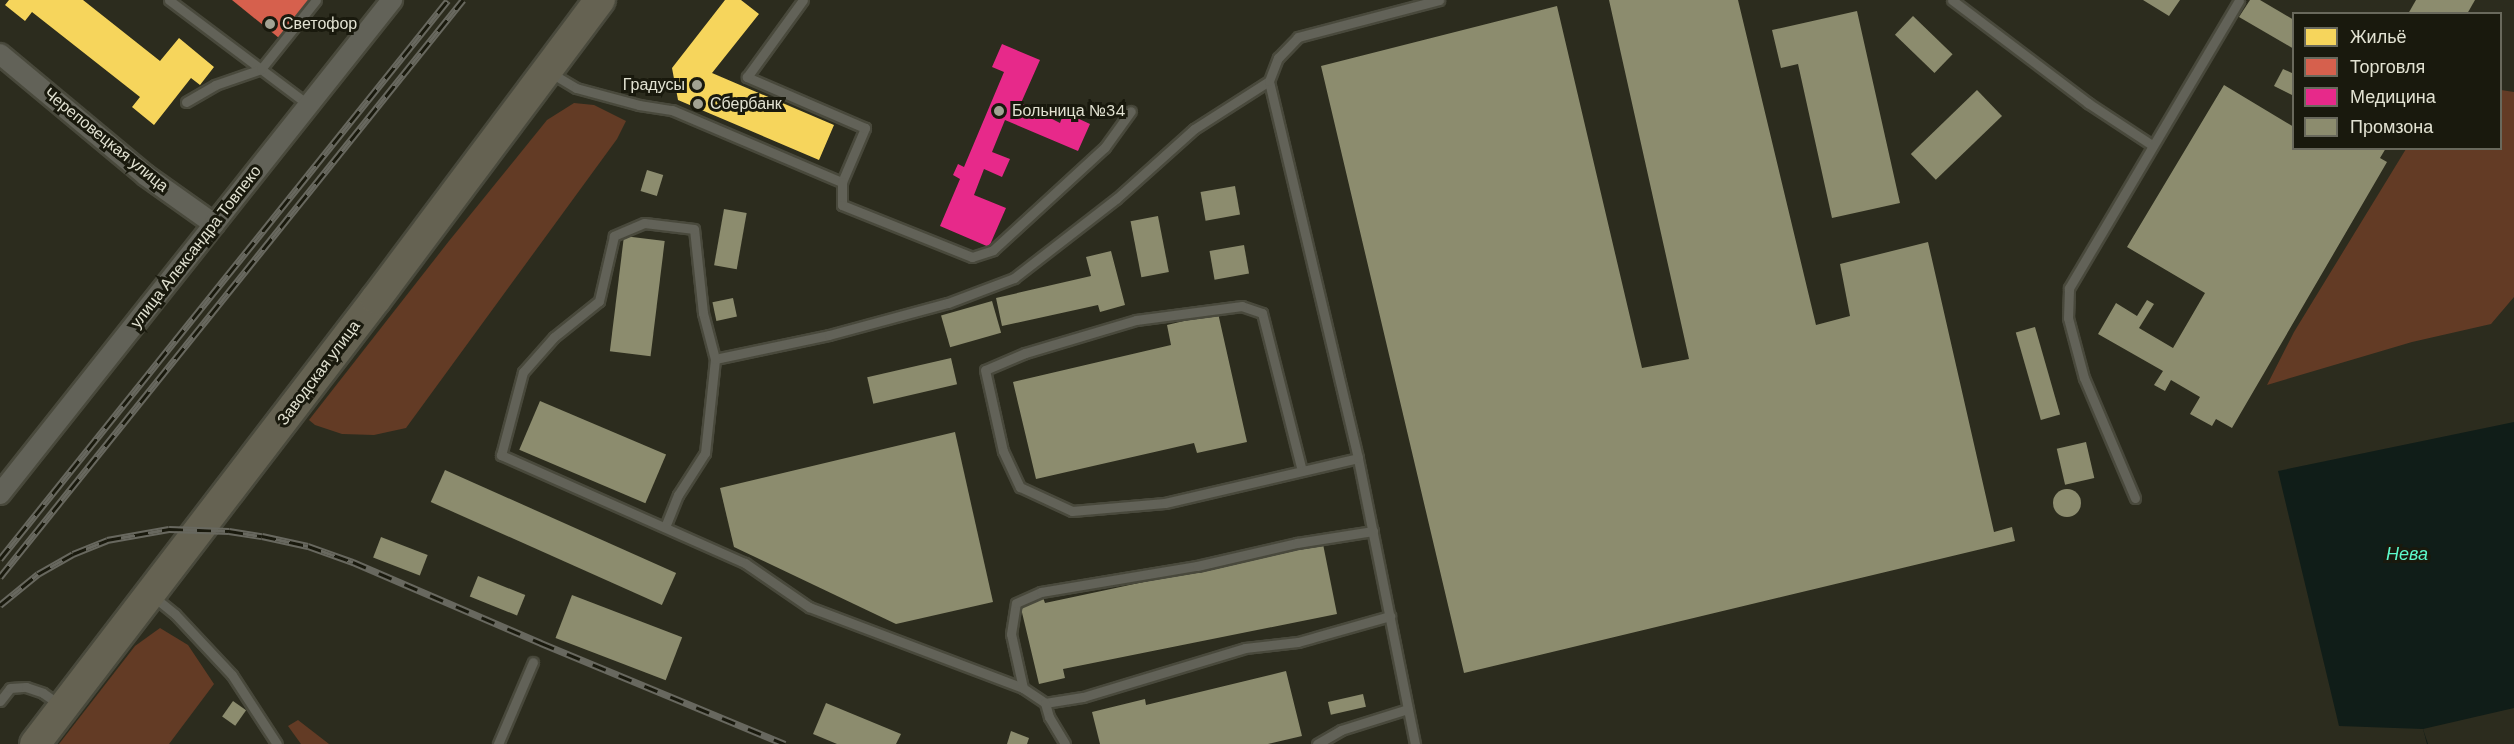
<!DOCTYPE html>
<meta charset="utf-8">
<style>
body{margin:0}
#map{position:relative;width:2514px;height:744px;overflow:hidden;background:#2c2c1e;font-family:"DM Sans",sans-serif}
div>[style]{position:absolute}
[style*='--x']{left:calc(var(--x)*1px);top:calc(var(--y)*1px);width:calc(var(--w)*1px);rotate:calc(var(--a)*1deg)}
.green>*{inset:0;background:#633b25}
.water>*{inset:0;background:#101d18}
.pier>*{inset:0;background:#2c2c1e}
.homes>*{inset:0;background:#f6d55c}
.shops>*{inset:0;background:#d6604d}
.health>*{inset:0;background:#e7298a}
.industry>*{inset:0;background:#8c8c6e;transform-origin:0 0}
.round{border-radius:50%}
.roads{filter:drop-shadow(2px 0 #49493c) drop-shadow(-2px 0 #49493c) drop-shadow(0 2px #49493c) drop-shadow(0 -2px #49493c)}
.service>*{height:9px;margin:-4.5px;padding:0 4.5px;transform-origin:4.5px;border-radius:4.5px;background:#626258}
.minor>*{height:20px;margin:-10px;padding:0 10px;transform-origin:10px;border-radius:10px;background:#626258}
.primary>*{height:30px;margin:-15px;padding:0 15px;transform-origin:15px;border-radius:15px;background:#656252}
.rail>*{height:7px;margin-top:-3.5px;transform-origin:0;background:repeating-linear-gradient(90deg,#19190d 0 14px,#68685f 0 28px);box-sizing:border-box;border-block:2px solid #68685f}
.dots>*{width:16px;height:16px;translate:-50% -50%;box-sizing:border-box;border:3px solid #19190d;border-radius:50%}
span{translate:-50% -50%;white-space:nowrap;text-align:center;line-height:1.15;-webkit-text-stroke:6px #19190d;paint-order:stroke}
.poi-label{font-size:16px;color:#e2e2d2}
.left{translate:0 -50%;text-align:left}
.right{translate:-100% -50%;text-align:right}
.street-label{font-size:16px;color:#e2e2d2}
.water-label{font-size:18px;color:#5df9cb;font-style:italic}
.legend{position:absolute;left:2292px;top:12px;width:210px;height:138px;box-sizing:border-box;background:#19190d;border:2px solid #69695c;margin:0;padding:8px 10px;list-style:none;font-size:18px;color:#e2e2d2}
.legend li{display:flex;align-items:center;gap:12px;height:30px}
.legend b{width:30px;border:2px solid #69695c}
</style>
<div id="map">
<div class="green">
<div style="clip-path:polygon(2501px 90px,2514px 92px,2514px 297px,2491px 324px,2412px 342px,2267px 385px,2294px 332px,2406px 149px,2500px 148px)"></div>
<div style="clip-path:polygon(574px 103px,594px 105px,626px 121px,617px 139px,406px 428px,374px 435px,342px 434px,315px 425px,309px 420px,449px 241px,547px 120px)"></div>
<div style="clip-path:polygon(160px 628px,188px 645px,214px 684px,169px 744px,59px 744px,135px 646px)"></div>
<div style="clip-path:polygon(298px 720px,329px 744px,301px 744px,288px 726px)"></div>
</div>
<div class="water">
<div style="clip-path:polygon(2514px 422px,2514px 744px,2427px 744px,2423px 729px,2339px 726px,2278px 471px)"></div>
</div>
<div class="pier">
<div style="clip-path:polygon(2514px 708px,2514px 744px,2428px 744px,2423px 729px)"></div>
</div>
<div class="homes">
<div style="clip-path:polygon(9px 0,83px 0,160px 61px,179px 38px,214px 67px,200px 85px,191px 78px,154px 125px,132px 107px,140px 97px,32px 12px,25px 21px,5px 5px)"></div>
<div style="clip-path:polygon(725px 0,741px 0,759px 14px,712px 73px,834px 125px,819px 160px,678px 100px,672px 68px)"></div>
</div>
<div class="shops">
<div style="clip-path:polygon(232px 0,309px 0,279px 38px)"></div>
</div>
<div class="health">
<div style="clip-path:polygon(1002px 44px,1040px 60px,1021px 103px,1060px 123px,1064px 112px,1090px 124px,1078px 151px,1005px 120px,992px 152px,1010px 159px,1002px 177px,984px 169px,974px 195px,1006px 208px,989px 247px,940px 226px,960px 179px,953px 175px,958px 164px,964px 167px,1004px 72px,992px 67px)"></div>
</div>
<div class="industry">
<div style="clip-path:polygon(1609px 0,1738px 0,1816px 325px,1850px 316px,1840px 264px,1928px 242px,1994px 532px,2012px 527px,2015px 541px,1464px 673px,1321px 66px,1557px 6px,1642px 368px,1689px 359px)"></div>
<div style="clip-path:polygon(2143px 0,2180px 0,2169px 16px)"></div>
<div style="clip-path:polygon(2250px 0,2260px 0,2294px 20px,2294px 49px,2239px 17px)"></div>
<div style="clip-path:polygon(2416px 0,2475px 0,2467px 14px,2408px 14px)"></div>
<div style="clip-path:polygon(1857px 11px,1900px 203px,1832px 218px,1798px 64px,1781px 68px,1772px 30px)"></div>
<div style="left:1913px;top:16px;width:55px;height:26px;rotate:44deg"></div>
<div style="clip-path:polygon(2283px 69px,2294px 74px,2294px 96px,2274px 86px)"></div>
<div style="clip-path:polygon(2224px 85px,2294px 127px,2294px 148px,2386px 148px,2380px 158px,2387px 162px,2232px 428px,2216px 419px,2212px 426px,2190px 414px,2200px 397px,2171px 380px,2165px 391px,2154px 385px,2163px 371px,2098px 334px,2116px 303px,2137px 316px,2147px 300px,2154px 304px,2139px 328px,2173px 348px,2205px 293px,2127px 247px)"></div>
<div style="left:1977px;top:90px;width:36px;height:92px;rotate:46deg"></div>
<div style="left:647px;top:170px;width:17px;height:22px;rotate:17deg"></div>
<div style="left:1235px;top:186px;width:29px;height:35px;rotate:80deg"></div>
<div style="left:724px;top:209px;width:23px;height:57px;rotate:10deg"></div>
<div style="left:1158px;top:216px;width:57px;height:28px;rotate:79deg"></div>
<div style="left:624px;top:236px;width:41px;height:116px;rotate:7deg"></div>
<div style="left:1244px;top:245px;width:29px;height:35px;rotate:80deg"></div>
<div style="clip-path:polygon(1111px 251px,1125px 305px,1100px 312px,1098px 305px,1002px 326px,996px 298px,1091px 276px,1086px 257px)"></div>
<div style="left:733px;top:298px;width:19px;height:21px;rotate:78deg"></div>
<div style="left:992px;top:301px;width:33px;height:53px;rotate:74deg"></div>
<div style="clip-path:polygon(1218px 313px,1247px 442px,1197px 453px,1194px 443px,1036px 479px,1013px 382px,1171px 345px,1167px 325px)"></div>
<div style="left:2035px;top:327px;width:91px;height:20px;rotate:74deg"></div>
<div style="left:951px;top:358px;width:27px;height:86px;rotate:77deg"></div>
<div style="left:540px;top:401px;width:137px;height:53px;rotate:23deg"></div>
<div style="clip-path:polygon(955px 432px,993px 602px,896px 624px,734px 547px,720px 488px)"></div>
<div style="left:2086px;top:442px;width:37px;height:30px;rotate:77deg"></div>
<div style="left:445px;top:470px;width:253px;height:35px;rotate:24deg"></div>
<div class="round" style="left:2053px;top:489px;width:28px;height:28px"></div>
<div style="left:381px;top:537px;width:50px;height:22px;rotate:21deg"></div>
<div style="clip-path:polygon(1323px 544px,1337px 614px,1063px 669px,1065px 678px,1039px 684px,1020px 604px,1042px 595px,1045px 603px)"></div>
<div style="left:478px;top:576px;width:51px;height:22px;rotate:22deg"></div>
<div style="left:572px;top:595px;width:118px;height:46px;rotate:21deg"></div>
<div style="clip-path:polygon(1286px 671px,1302px 736px,1268px 744px,1100px 744px,1092px 712px,1145px 699px,1146px 705px)"></div>
<div style="left:1363px;top:694px;width:13px;height:36px;rotate:77deg"></div>
<div style="left:233px;top:701px;width:16px;height:19px;rotate:35deg"></div>
<div style="clip-path:polygon(826px 703px,901px 734px,896px 744px,837px 744px,813px 734px)"></div>
<div style="clip-path:polygon(1011px 731px,1029px 738px,1027px 744px,1007px 744px)"></div>
</div>
<div class="roads">
<div class="service">
<div style="--x:169;--y:0;--w:175;--a:36.9"></div>
<div style="--x:1952;--y:0;--w:171;--a:37.1"></div>
<div style="--x:2088;--y:103;--w:77;--a:33.3"></div>
<div style="--x:551;--y:73;--w:29;--a:31"></div>
<div style="--x:576;--y:88;--w:65;--a:15.1"></div>
<div style="--x:639;--y:105;--w:33;--a:9"></div>
<div style="--x:672;--y:110;--w:185;--a:23"></div>
<div style="--x:842;--y:182;--w:59;--a:-66.9"></div>
<div style="--x:865;--y:128;--w:129;--a:-156.6"></div>
<div style="--x:747;--y:77;--w:95;--a:-54"></div>
<div style="--x:186;--y:102;--w:34;--a:-30"></div>
<div style="--x:215;--y:85;--w:49;--a:-19.2"></div>
<div style="--x:261;--y:69;--w:88;--a:-51.4"></div>
<div style="--x:842;--y:182;--w:23;--a:90"></div>
<div style="--x:842;--y:205;--w:140;--a:21.8"></div>
<div style="--x:972;--y:257;--w:22;--a:-18"></div>
<div style="--x:993;--y:250;--w:152;--a:-42.6"></div>
<div style="--x:1105;--y:147;--w:44;--a:-54.2"></div>
<div style="--x:715;--y:359;--w:116;--a:-11.9"></div>
<div style="--x:829;--y:335;--w:123;--a:-15.1"></div>
<div style="--x:948;--y:303;--w:71;--a:-20.7"></div>
<div style="--x:1014;--y:278;--w:129;--a:-37.8"></div>
<div style="--x:1116;--y:199;--w:105;--a:-41.9"></div>
<div style="--x:1194;--y:129;--w:89;--a:-32.6"></div>
<div style="--x:1302;--y:471;--w:163;--a:-104.2"></div>
<div style="--x:1262;--y:313;--w:21;--a:-161"></div>
<div style="--x:1242;--y:306;--w:107;--a:172.5"></div>
<div style="--x:1136;--y:320;--w:116;--a:163.4"></div>
<div style="--x:1025;--y:353;--w:43;--a:157"></div>
<div style="--x:985;--y:370;--w:83;--a:77.5"></div>
<div style="--x:1003;--y:451;--w:40;--a:65"></div>
<div style="--x:1020;--y:487;--w:57;--a:24.8"></div>
<div style="--x:1072;--y:511;--w:93;--a:-4.9"></div>
<div style="--x:1165;--y:503;--w:198;--a:-13.1"></div>
<div style="--x:2135;--y:498;--w:130;--a:-113"></div>
<div style="--x:2084;--y:378;--w:62;--a:-104.9"></div>
<div style="--x:2068;--y:318;--w:30;--a:-88"></div>
<div style="--x:2069;--y:288;--w:334;--a:-59.4"></div>
<div style="--x:665;--y:527;--w:35;--a:-68"></div>
<div style="--x:678;--y:495;--w:50;--a:-57.3"></div>
<div style="--x:705;--y:453;--w:95;--a:-83.9"></div>
<div style="--x:715;--y:359;--w:48;--a:-104.6"></div>
<div style="--x:703;--y:313;--w:84;--a:-96.1"></div>
<div style="--x:694;--y:229;--w:50;--a:-173.2"></div>
<div style="--x:644;--y:223;--w:33;--a:157"></div>
<div style="--x:614;--y:236;--w:67;--a:103"></div>
<div style="--x:599;--y:301;--w:58;--a:141.3"></div>
<div style="--x:554;--y:337;--w:47;--a:131.5"></div>
<div style="--x:523;--y:372;--w:86;--a:104.8"></div>
<div style="--x:501;--y:455;--w:267;--a:23.9"></div>
<div style="--x:745;--y:563;--w:78;--a:34.5"></div>
<div style="--x:809;--y:607;--w:229;--a:20.7"></div>
<div style="--x:1023;--y:688;--w:55;--a:-102.5"></div>
<div style="--x:1011;--y:634;--w:31;--a:-81"></div>
<div style="--x:1016;--y:603;--w:27;--a:-24"></div>
<div style="--x:1041;--y:592;--w:158;--a:-9.5"></div>
<div style="--x:1197;--y:566;--w:103;--a:-13"></div>
<div style="--x:1297;--y:543;--w:77;--a:-9"></div>
<div style="--x:154;--y:597;--w:27;--a:39"></div>
<div style="--x:175;--y:614;--w:83;--a:46.9"></div>
<div style="--x:232;--y:675;--w:82;--a:56.9"></div>
<div style="--x:1023;--y:688;--w:27;--a:34"></div>
<div style="--x:1045;--y:703;--w:38;--a:-9"></div>
<div style="--x:1083;--y:697;--w:169;--a:-16.8"></div>
<div style="--x:1245;--y:648;--w:53;--a:-6.5"></div>
<div style="--x:1298;--y:642;--w:96;--a:-15.8"></div>
<div style="--x:0;--y:701;--w:16;--a:-52"></div>
<div style="--x:10;--y:688;--w:16;--a:-4"></div>
<div style="--x:26;--y:687;--w:18;--a:19"></div>
<div style="--x:43;--y:693;--w:19;--a:35"></div>
<div style="--x:1045;--y:703;--w:15;--a:74"></div>
<div style="--x:1049;--y:717;--w:31;--a:59"></div>
<div style="--x:498;--y:744;--w:89;--a:-66.9"></div>
<div style="--x:1317;--y:744;--w:28;--a:-30"></div>
<div style="--x:1341;--y:730;--w:70;--a:-17.4"></div>
<div style="--x:1415;--y:744;--w:292;--a:-101.3"></div>
<div style="--x:1358;--y:458;--w:387;--a:-103.3"></div>
<div style="--x:1269;--y:81;--w:25;--a:-69"></div>
<div style="--x:1278;--y:58;--w:29;--a:-46"></div>
<div style="--x:1298;--y:37;--w:146;--a:-14.7"></div>
</div>
<div class="minor">
<div style="--x:0;--y:54;--w:189;--a:39.8"></div>
<div style="--x:145;--y:175;--w:85;--a:35.4"></div>
<div style="--x:0;--y:494;--w:631;--a:-51.57"></div>
</div>
<div class="primary">
<div style="--x:35;--y:744;--w:561;--a:-52.54"></div>
<div style="--x:376;--y:299;--w:374;--a:-53.2"></div>
</div>
</div>
<div class="rail">
<div style="--x:0;--y:559;--w:716;--a:-51.29"></div>
<div style="--x:0;--y:577;--w:740;--a:-51.26"></div>
<div style="--x:0;--y:605;--w:49;--a:-39.2"></div>
<div style="--x:38;--y:574;--w:40;--a:-29.7"></div>
<div style="--x:73;--y:554;--w:37;--a:-22"></div>
<div style="--x:107;--y:540;--w:63;--a:-10.1"></div>
<div style="--x:169;--y:529;--w:60;--a:1.9"></div>
<div style="--x:229;--y:531;--w:33;--a:9"></div>
<div style="--x:262;--y:536;--w:47;--a:12.3"></div>
<div style="--x:308;--y:546;--w:48;--a:19.6"></div>
<div style="--x:353;--y:562;--w:205;--a:23.3"></div>
<div style="--x:541;--y:643;--w:264;--a:22.5"></div>
</div>
<div class="dots">
<div style="left:270px;top:24px;background:#a2a293"></div>
<div style="left:697px;top:85px;background:#a2a293"></div>
<div style="left:698px;top:104px;background:#a2a293"></div>
<div style="left:999px;top:111px;background:#a2a293"></div>
</div>
<div class="poi-label">
<span class="left" style="left:282px;top:24px">Светофор</span>
<span class="right" style="left:685px;top:85px">Градусы</span>
<span class="left" style="left:710px;top:104px">Сбербанк</span>
<span class="left" style="left:1012px;top:111px">Больница №34</span>
</div>
<div class="street-label">
<span style="left:106px;top:140px;rotate:39deg">Череповецкая улица</span>
<span style="left:196px;top:247px;rotate:-52deg">улица Александра Товпеко</span>
<span style="left:319px;top:373px;rotate:-53deg">Заводская улица</span>
</div>
<div class="water-label">
<span style="left:2407px;top:554px">Нева</span>
</div>
<ul class="legend">
<li><b style="height:16px;background:#f6d55c"></b>Жильё</li>
<li><b style="height:16px;background:#d6604d"></b>Торговля</li>
<li><b style="height:16px;background:#e7298a"></b>Медицина</li>
<li><b style="height:16px;background:#8c8c6e"></b>Промзона</li>
</ul>
</div>
